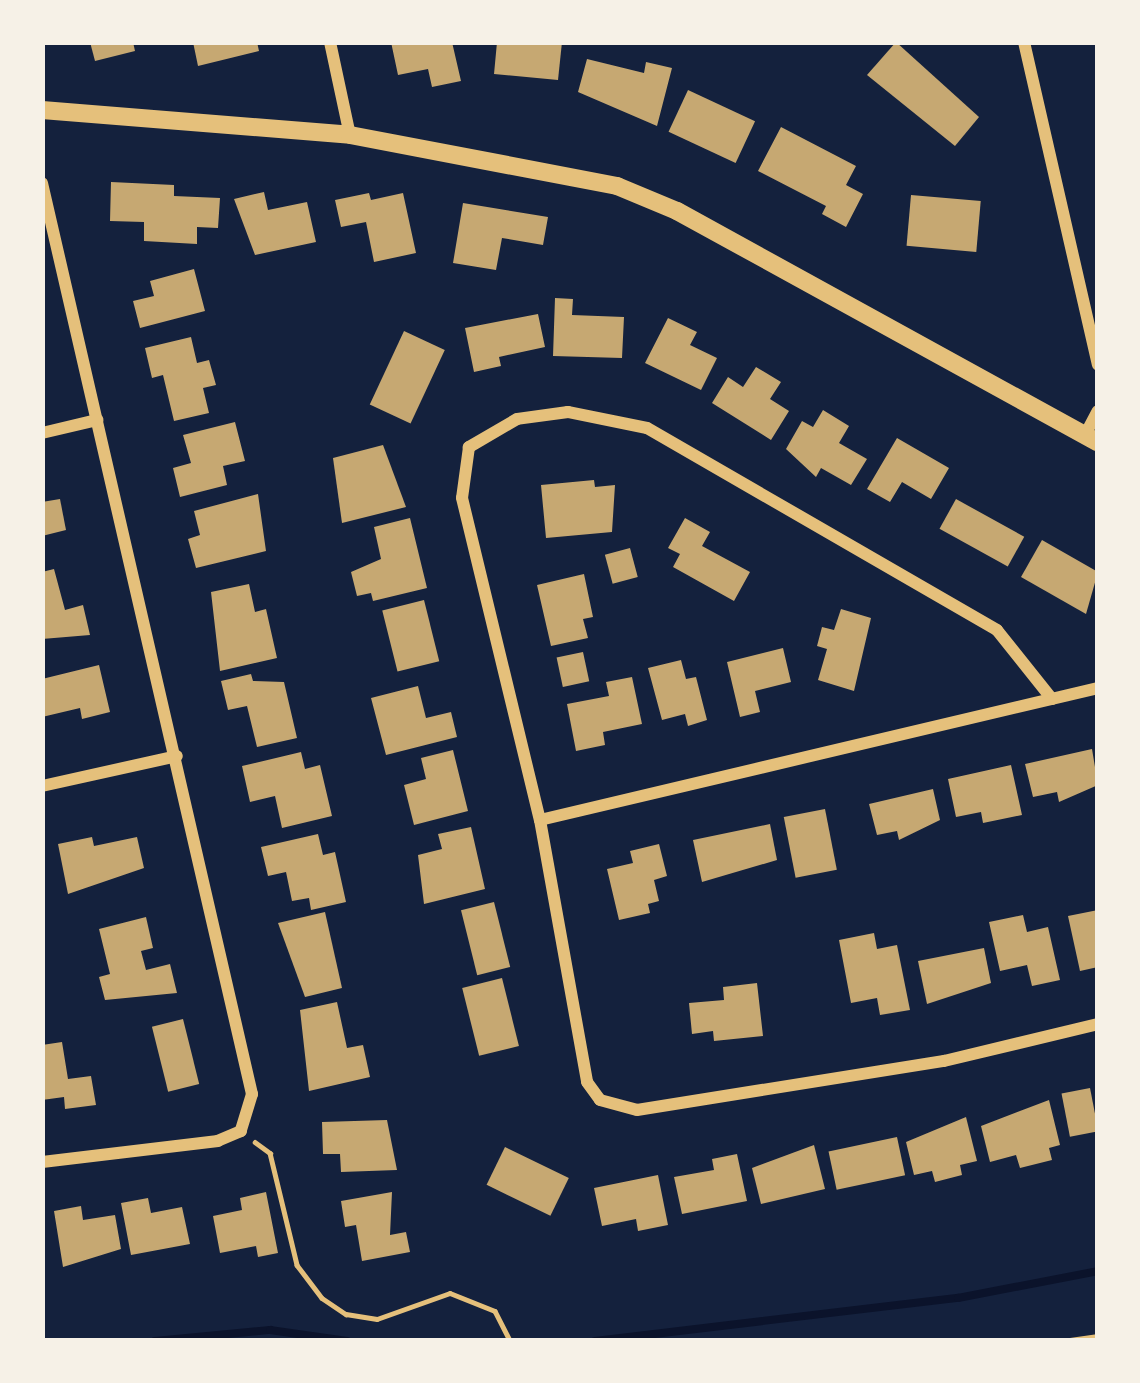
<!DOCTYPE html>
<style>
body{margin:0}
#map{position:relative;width:1140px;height:1383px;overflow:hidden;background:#14213d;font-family:Quicksand,sans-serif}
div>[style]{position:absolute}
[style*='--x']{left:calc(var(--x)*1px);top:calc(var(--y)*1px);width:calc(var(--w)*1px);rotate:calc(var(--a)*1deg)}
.stream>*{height:8px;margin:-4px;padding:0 4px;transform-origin:4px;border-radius:4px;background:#0b132b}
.building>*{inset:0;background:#c6a872;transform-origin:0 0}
.path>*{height:4.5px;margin:-2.25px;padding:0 2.25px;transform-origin:2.25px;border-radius:2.25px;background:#e5c07b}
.minor>*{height:12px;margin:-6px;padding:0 6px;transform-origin:6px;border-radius:6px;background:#e5c07b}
.tertiary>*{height:18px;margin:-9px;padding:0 9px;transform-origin:9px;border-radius:9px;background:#e5c07b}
span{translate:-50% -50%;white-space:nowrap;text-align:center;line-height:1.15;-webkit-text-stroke:12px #f6f1e7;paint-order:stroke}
.frame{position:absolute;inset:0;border:45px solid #f6f1e7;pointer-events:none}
</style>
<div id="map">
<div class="stream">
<div style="--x:155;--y:1341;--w:116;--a:-5.5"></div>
<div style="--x:270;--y:1330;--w:78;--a:8.1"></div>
<div style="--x:595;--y:1341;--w:366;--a:-6.8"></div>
<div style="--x:958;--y:1298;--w:143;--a:-10.9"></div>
</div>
<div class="building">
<div style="clip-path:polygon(90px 42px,133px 42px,135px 51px,95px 61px)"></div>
<div style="clip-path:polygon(193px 42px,257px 42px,259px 51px,198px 66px)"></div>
<div style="clip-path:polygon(391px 42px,452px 42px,461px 81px,432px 87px,428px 69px,398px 75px)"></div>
<div style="clip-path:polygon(497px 42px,562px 42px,558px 80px,494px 74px)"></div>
<div style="clip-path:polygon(896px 42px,979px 117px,955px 146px,867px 75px)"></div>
<div style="clip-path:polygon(587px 59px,644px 73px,646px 62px,672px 68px,657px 126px,578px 92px)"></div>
<div style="left:688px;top:90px;width:74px;height:46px;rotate:25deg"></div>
<div style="clip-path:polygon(781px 127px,856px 166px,846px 185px,863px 194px,846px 227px,822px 214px,826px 206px,758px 171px)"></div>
<div style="clip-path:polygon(111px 182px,174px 185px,174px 196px,220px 198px,218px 228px,197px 227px,197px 244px,144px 241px,144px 222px,110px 221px)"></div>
<div style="clip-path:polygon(264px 192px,268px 210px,307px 202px,316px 242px,255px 255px,234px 199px)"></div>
<div style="clip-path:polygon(369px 193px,371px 200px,403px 193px,416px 253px,374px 262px,366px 222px,341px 227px,335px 200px)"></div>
<div style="left:911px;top:195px;width:70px;height:51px;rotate:5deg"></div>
<div style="clip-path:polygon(463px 203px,548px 217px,543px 245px,502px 238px,496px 270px,453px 263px)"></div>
<div style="clip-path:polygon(194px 269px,205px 311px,140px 328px,133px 301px,154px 296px,150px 281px)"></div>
<div style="clip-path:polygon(555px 298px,573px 299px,572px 315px,624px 317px,622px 358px,553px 356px)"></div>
<div style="clip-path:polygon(538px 314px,545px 347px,499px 357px,501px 366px,474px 372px,465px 328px)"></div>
<div style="clip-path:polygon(668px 318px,697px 332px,690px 345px,717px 358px,701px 390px,645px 363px)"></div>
<div style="left:404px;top:331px;width:45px;height:81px;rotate:25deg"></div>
<div style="clip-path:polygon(191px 337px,197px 363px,209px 360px,216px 385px,203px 388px,209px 413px,174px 421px,163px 375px,152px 378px,145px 348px)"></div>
<div style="clip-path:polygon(756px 367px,781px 382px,770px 399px,789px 411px,771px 440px,712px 403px,728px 377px,743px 387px)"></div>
<div style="clip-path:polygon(823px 410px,849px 426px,839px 443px,867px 459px,851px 485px,821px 468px,816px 477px,786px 449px,802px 421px,813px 427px)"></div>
<div style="clip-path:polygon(235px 422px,245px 461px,223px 466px,227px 485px,180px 497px,173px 468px,191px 463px,183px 435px)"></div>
<div style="clip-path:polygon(897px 438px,949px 468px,931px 499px,902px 482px,890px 502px,867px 489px)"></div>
<div style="clip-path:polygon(383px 445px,406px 507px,342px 523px,333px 458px)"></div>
<div style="clip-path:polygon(594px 480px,595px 487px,615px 485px,612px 532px,546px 538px,541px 485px)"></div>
<div style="clip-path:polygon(258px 494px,266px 551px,196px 568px,188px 539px,200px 535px,194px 511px)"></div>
<div style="clip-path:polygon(60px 499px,66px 530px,42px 536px,42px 502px)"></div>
<div style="left:956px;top:499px;width:78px;height:34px;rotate:29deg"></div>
<div style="clip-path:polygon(410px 518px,427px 588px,373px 601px,371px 593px,357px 596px,351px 572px,381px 559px,374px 527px)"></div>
<div style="clip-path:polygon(685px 518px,710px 532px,702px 546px,750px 572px,734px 601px,673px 567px,680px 554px,668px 548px)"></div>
<div style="clip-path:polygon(1042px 540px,1098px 572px,1086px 614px,1021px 577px)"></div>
<div style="left:630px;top:548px;width:30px;height:26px;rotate:75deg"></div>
<div style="clip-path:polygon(54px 569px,65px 610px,83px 605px,90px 635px,42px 639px,42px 572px)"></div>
<div style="clip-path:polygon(584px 574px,593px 617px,583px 619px,588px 638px,551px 646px,537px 585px)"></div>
<div style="clip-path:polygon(249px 584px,255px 612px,266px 609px,277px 658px,220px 671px,211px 592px)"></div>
<div style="left:424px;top:600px;width:63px;height:43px;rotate:76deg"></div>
<div style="clip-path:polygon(841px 609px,871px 618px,854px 691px,818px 680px,827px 649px,817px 646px,822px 627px,834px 630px)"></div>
<div style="clip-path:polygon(783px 648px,791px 682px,755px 691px,760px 712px,740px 717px,727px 662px)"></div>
<div style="left:583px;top:652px;width:30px;height:27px;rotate:78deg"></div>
<div style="clip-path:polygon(681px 660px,686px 679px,696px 677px,707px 720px,688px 726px,685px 714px,662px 720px,648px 668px)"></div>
<div style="clip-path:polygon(99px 665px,110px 712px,82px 719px,80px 708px,42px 717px,42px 679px)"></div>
<div style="clip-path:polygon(251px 674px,253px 681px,284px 682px,297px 738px,257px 747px,247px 706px,228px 710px,221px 681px)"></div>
<div style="clip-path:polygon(632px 677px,642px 724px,603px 732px,605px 745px,576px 751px,567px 704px,609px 696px,606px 682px)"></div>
<div style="clip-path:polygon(418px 686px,426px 718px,451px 712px,457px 737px,386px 755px,371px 698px)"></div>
<div style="clip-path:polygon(1092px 749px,1098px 785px,1059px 802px,1057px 792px,1033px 797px,1025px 764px)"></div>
<div style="clip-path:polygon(453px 750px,468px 811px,414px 825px,404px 785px,426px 779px,421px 758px)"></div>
<div style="clip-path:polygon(301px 752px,305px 769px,320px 765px,332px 816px,282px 828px,275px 796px,250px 802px,242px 766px)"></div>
<div style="clip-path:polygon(1011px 765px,1022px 815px,983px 823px,981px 812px,956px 817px,948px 779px)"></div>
<div style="clip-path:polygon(933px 789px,940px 820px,899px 840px,897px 831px,877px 835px,869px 804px)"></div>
<div style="left:825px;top:809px;width:62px;height:42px;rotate:79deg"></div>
<div style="clip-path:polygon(770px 824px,777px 860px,702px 882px,693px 840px)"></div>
<div style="clip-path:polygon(471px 827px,485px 889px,424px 904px,418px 855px,442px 849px,438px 834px)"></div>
<div style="clip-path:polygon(318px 834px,323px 855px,335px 852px,346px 902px,311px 910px,309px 898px,292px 901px,286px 872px,268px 876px,261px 847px)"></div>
<div style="clip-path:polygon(92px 837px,94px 846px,137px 837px,144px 868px,68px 894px,58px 844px)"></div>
<div style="clip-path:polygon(659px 844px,667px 876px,654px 880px,659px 901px,648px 904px,650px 913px,619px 920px,607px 869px,633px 863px,630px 851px)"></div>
<div style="left:494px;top:902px;width:67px;height:34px;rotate:76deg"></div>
<div style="clip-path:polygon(1098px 910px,1098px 967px,1080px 971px,1068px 916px)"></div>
<div style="clip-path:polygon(325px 912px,342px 988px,305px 997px,278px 923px)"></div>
<div style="clip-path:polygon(1023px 915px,1027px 932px,1048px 927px,1060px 980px,1032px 986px,1027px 965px,1000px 971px,989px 922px)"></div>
<div style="clip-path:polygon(146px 917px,153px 948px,141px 951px,146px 970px,170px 964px,177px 993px,105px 1000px,99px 977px,110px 974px,99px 929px)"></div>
<div style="clip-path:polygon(874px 933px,877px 949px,897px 945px,910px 1010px,880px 1015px,877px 998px,851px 1003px,839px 940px)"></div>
<div style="clip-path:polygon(984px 948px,991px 983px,927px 1004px,918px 961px)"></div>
<div style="left:502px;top:978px;width:70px;height:41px;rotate:76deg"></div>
<div style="clip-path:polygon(757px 983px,763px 1036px,714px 1041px,713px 1031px,692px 1034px,689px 1003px,724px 1000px,723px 987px)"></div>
<div style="clip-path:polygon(337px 1002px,347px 1048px,363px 1045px,370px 1077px,309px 1091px,300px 1010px)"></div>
<div style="left:183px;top:1019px;width:67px;height:32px;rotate:76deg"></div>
<div style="clip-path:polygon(62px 1042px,68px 1079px,91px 1076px,96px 1105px,65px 1109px,64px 1097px,42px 1100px,42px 1045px)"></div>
<div style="left:1090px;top:1088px;width:44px;height:29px;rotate:79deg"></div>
<div style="clip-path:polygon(1049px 1100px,1060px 1145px,1049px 1148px,1052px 1160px,1020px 1168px,1016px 1155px,990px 1162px,981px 1126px)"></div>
<div style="clip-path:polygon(966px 1117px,977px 1161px,960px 1165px,962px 1175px,935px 1182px,932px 1171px,914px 1175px,906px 1142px)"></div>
<div style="clip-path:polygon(387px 1120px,397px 1170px,341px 1172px,340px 1154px,323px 1154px,322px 1122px)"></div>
<div style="left:897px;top:1137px;width:39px;height:70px;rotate:78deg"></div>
<div style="clip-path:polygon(814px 1145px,825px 1189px,761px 1204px,752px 1168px)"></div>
<div style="left:505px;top:1147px;width:71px;height:42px;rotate:26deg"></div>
<div style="clip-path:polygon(737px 1154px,747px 1201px,682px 1214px,674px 1177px,714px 1170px,712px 1159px)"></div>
<div style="clip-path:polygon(658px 1175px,668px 1225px,638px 1231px,636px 1219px,602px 1226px,594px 1188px)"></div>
<div style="clip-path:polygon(266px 1192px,278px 1253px,258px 1257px,256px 1246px,220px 1253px,213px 1216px,242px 1210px,240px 1198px)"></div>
<div style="clip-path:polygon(392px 1192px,390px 1235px,406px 1232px,410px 1252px,362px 1261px,356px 1225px,345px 1227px,341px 1201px)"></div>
<div style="clip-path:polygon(148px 1198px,151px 1213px,182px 1207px,190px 1244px,131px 1255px,121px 1203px)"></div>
<div style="clip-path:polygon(81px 1206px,83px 1220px,115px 1215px,121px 1249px,63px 1267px,54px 1211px)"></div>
</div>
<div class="path">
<div style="--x:255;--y:1142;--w:19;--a:36"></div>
<div style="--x:270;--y:1153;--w:115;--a:76.4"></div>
<div style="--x:297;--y:1265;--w:41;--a:52.9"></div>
<div style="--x:322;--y:1298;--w:29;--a:34"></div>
<div style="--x:346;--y:1314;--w:31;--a:9"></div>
<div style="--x:377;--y:1319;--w:77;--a:-19.6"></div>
<div style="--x:450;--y:1293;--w:48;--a:21.8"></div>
<div style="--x:495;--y:1311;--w:34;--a:63"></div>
<div style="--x:1063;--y:1341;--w:35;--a:-8"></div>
</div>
<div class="minor">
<div style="--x:330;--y:42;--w:95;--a:77.9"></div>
<div style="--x:1024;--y:42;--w:331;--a:77.1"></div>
<div style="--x:42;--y:183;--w:935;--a:77.02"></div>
<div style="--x:252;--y:1094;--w:39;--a:107"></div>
<div style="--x:241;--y:1131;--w:25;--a:157"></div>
<div style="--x:218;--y:1141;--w:177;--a:173.2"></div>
<div style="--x:42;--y:433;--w:57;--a:-13.3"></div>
<div style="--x:1085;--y:435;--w:27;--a:-62"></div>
<div style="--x:1052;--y:699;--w:88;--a:-128.6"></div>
<div style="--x:997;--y:630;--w:404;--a:-150"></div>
<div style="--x:647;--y:428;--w:81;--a:-168.6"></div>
<div style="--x:568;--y:412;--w:51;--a:172.2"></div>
<div style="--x:517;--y:419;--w:56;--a:149.7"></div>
<div style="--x:469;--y:447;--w:51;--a:97.8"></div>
<div style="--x:462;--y:498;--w:331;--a:76.4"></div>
<div style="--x:540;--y:820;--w:266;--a:79.8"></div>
<div style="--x:587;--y:1082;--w:22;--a:54"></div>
<div style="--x:600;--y:1100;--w:38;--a:15"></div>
<div style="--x:637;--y:1110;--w:311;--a:-9.1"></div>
<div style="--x:944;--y:1061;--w:158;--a:-13.5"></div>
<div style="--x:42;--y:786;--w:138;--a:-12.5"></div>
<div style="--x:540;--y:820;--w:573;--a:-13.31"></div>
</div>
<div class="tertiary">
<div style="--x:42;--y:110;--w:309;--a:4.6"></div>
<div style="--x:350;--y:135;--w:272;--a:10.8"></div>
<div style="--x:617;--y:186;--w:65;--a:22.6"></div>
<div style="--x:677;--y:211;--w:480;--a:28.8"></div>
</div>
<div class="frame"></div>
</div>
